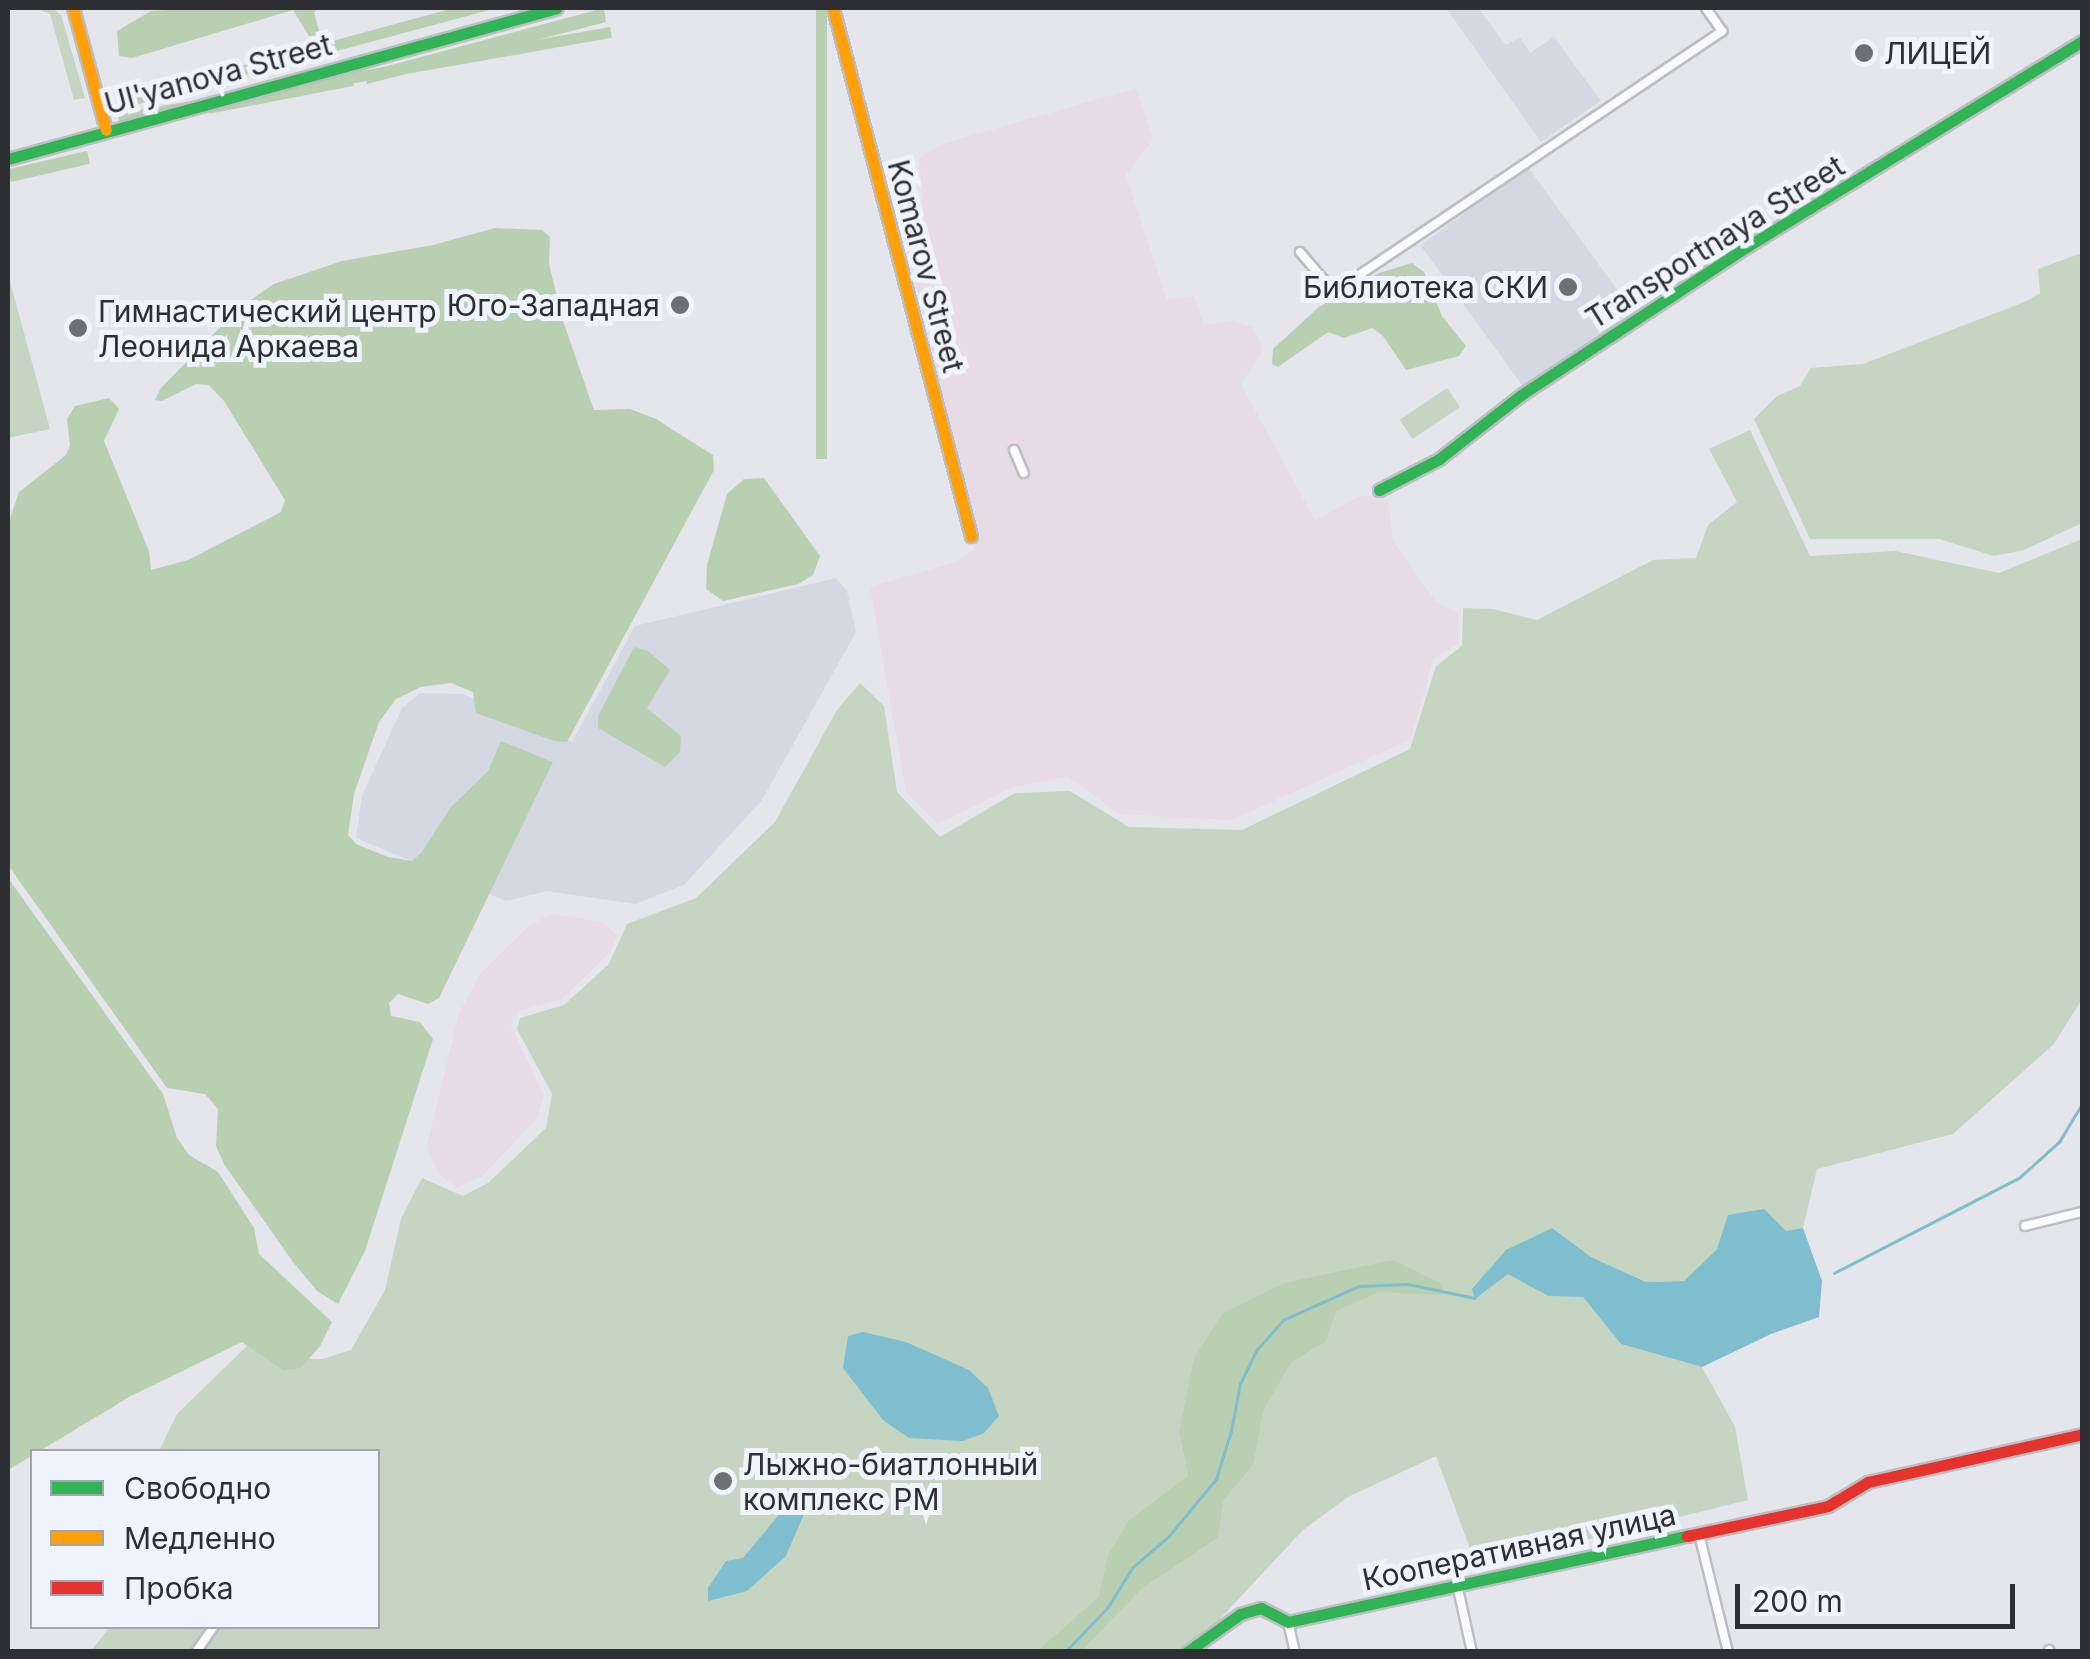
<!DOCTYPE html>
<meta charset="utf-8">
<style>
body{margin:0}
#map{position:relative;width:2090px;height:1659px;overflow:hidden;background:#e4e6eb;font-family:Inter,sans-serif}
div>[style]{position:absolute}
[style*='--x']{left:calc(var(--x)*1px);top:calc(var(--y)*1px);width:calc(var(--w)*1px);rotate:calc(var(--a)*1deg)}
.industrial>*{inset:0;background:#e7dce6}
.built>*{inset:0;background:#d4d8e3;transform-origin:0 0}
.green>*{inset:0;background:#c5d5c1;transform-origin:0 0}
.forest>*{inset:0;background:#b9cfb2;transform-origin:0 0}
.water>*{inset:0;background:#7ebece}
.stream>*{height:2.5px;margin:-1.25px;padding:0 1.25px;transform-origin:1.25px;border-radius:1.25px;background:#7ebece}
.roads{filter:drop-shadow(2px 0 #bcbec1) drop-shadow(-2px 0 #bcbec1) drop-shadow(0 2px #bcbec1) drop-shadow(0 -2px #bcbec1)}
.street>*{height:8px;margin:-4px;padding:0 4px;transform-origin:4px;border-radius:4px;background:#fbfbfc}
.fast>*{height:11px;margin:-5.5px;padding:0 5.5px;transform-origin:5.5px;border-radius:5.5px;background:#30b455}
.slow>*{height:11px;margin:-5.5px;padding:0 5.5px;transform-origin:5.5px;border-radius:5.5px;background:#ff9f0a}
.jam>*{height:11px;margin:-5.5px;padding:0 5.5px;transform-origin:5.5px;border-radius:5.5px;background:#e5322d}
.dots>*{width:28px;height:28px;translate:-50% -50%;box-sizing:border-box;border:5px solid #eff3fb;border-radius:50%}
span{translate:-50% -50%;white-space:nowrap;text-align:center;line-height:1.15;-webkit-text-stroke:10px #eff3fb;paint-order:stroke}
.poi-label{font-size:30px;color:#2e2f32}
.left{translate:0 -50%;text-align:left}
.right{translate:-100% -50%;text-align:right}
.street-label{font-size:30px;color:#2e2f32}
.frame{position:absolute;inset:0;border:10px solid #2e2f32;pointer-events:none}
.legend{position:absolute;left:30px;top:1449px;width:350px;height:180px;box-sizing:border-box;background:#eff3fb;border:2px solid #a2a5ab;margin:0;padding:12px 18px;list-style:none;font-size:30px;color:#2e2f32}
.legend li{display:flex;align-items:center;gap:20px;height:50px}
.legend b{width:50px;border:2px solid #a2a5ab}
.scale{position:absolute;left:1735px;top:1584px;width:280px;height:45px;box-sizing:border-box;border:5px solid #2e2f32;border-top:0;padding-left:12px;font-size:30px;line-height:35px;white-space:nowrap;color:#2e2f32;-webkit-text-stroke:8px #eff3fb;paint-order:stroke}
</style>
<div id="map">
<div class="industrial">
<div style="clip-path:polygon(1136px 88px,1153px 140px,1126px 175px,1167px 300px,1194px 296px,1204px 325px,1232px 321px,1254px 328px,1263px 350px,1241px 384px,1315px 520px,1361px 496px,1388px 497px,1393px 541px,1436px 602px,1458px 613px,1458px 644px,1433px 659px,1411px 739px,1232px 820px,1118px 814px,1068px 776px,1013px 787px,938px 824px,906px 792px,870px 587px,955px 562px,973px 550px,975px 533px,905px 239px,924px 215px,919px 158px,942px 144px)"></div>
<div style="clip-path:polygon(553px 914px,602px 922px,618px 936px,608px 954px,562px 999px,518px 1011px,511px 1026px,544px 1095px,537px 1119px,482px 1176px,457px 1188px,442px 1177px,426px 1149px,459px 1014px,480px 974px,531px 924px)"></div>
</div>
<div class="built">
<div style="clip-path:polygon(1446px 8px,1478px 8px,1506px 45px,1520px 37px,1530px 53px,1554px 37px,1601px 101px,1541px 142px)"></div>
<div style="left:1528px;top:167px;width:178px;height:133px;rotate:54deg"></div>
<div style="clip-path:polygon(836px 578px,847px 591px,856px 632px,762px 800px,684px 885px,635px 904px,546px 891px,506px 901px,356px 838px,362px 796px,402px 708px,420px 693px,463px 694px,572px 742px,635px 626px)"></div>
</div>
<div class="green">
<div style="clip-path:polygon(35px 8px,52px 8px,61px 15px,85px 98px,74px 100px,50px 14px)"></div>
<div style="clip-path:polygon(2082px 253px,2082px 523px,2024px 550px,1994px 556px,1939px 539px,1810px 539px,1754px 419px,1777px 396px,1800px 386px,1811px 368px,1863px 364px,2027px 301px,2040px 293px,2038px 269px)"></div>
<div style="clip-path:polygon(8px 274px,50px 429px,8px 438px)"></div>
<div style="left:1447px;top:388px;width:23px;height:57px;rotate:56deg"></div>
<div style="clip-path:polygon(1750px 430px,1810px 556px,1895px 551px,1999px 573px,2082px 539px,2082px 999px,2054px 1044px,1953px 1134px,1817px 1169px,1803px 1228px,1717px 1249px,1684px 1281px,1646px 1282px,1591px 1257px,1552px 1229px,1476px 1299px,1508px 1273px,1548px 1296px,1583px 1297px,1621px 1344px,1702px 1367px,1735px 1427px,1748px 1500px,1570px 1544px,1473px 1557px,1436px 1456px,1348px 1497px,1303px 1530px,1216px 1623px,1177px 1651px,1082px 1651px,1142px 1589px,1218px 1538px,1224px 1500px,1254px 1464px,1263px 1412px,1291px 1363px,1325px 1342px,1337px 1311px,1380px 1292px,1393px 1260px,1179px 1433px,1188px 1475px,1128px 1521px,1108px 1554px,1098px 1597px,1037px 1651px,90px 1652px,110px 1627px,378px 1626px,378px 1452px,159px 1451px,177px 1414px,254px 1339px,298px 1359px,322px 1359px,351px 1350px,385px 1290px,401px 1219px,422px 1178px,463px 1196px,488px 1183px,546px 1128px,552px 1094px,517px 1029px,520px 1018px,564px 1005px,609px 964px,627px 924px,696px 898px,775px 822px,837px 710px,860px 683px,884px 706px,897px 792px,940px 837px,1015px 793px,1070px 791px,1129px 827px,1242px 830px,1410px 749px,1436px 666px,1462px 646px,1463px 608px,1493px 609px,1537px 620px,1653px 560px,1696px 558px,1708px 525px,1737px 502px,1709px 449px)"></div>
</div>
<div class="forest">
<div style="clip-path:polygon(207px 8px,318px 8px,314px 12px,320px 35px,309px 36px,293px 10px,132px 58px,119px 56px,117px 31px,151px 11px)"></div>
<div style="clip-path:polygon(454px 8px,497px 8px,124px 108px,122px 98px)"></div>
<div style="clip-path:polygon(604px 8px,606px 22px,367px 84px,365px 72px)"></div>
<div style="left:816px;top:8px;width:11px;height:451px"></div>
<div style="left:610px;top:27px;width:11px;height:500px;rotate:80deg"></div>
<div style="left:352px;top:76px;width:10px;height:147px;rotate:79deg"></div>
<div style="left:87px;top:151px;width:13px;height:81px;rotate:77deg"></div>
<div style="clip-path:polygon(495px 228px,542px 230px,550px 237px,549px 264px,562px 318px,594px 410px,630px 409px,656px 419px,713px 455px,714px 470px,567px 742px,554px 741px,476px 713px,473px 692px,451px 683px,421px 687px,396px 699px,379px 722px,354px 794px,348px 835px,356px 844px,388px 857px,412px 861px,421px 853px,451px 807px,488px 771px,501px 741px,553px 762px,439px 998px,428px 1004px,398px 994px,389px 1003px,391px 1016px,420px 1022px,433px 1039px,365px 1251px,338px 1304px,317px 1291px,293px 1262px,224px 1164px,216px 1146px,218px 1109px,205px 1094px,167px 1088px,8px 865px,8px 524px,19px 492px,66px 455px,70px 445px,67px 419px,75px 406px,109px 398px,119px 409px,104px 441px,149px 551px,151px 570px,188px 560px,281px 512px,285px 500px,224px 401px,209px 385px,196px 384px,162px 401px,155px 400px,161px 388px,239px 308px,274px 284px,342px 261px,433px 245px)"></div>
<div style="clip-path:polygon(1412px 263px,1424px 272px,1442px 316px,1466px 346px,1459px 356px,1406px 370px,1383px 336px,1372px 328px,1344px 338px,1328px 332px,1278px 367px,1272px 364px,1273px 349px,1319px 307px,1379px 273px)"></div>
<div style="clip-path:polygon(764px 478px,820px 556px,813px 575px,798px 584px,723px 601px,706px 589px,707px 565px,727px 494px,744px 479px)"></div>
<div style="clip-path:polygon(634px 647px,648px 651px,670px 670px,647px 708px,681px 736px,680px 752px,665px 767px,598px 728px,598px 716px)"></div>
<div style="clip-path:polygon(8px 878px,163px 1094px,177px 1138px,189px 1155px,218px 1172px,254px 1228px,259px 1254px,332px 1322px,320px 1346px,301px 1368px,283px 1370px,242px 1342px,131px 1396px,8px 1470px)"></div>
<div style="clip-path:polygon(1393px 1260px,1442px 1284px,1444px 1295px,1380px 1292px,1337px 1311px,1325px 1342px,1291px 1363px,1263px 1412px,1254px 1464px,1224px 1500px,1218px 1538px,1142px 1589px,1082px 1651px,1037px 1651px,1098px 1597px,1108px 1554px,1128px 1521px,1188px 1475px,1179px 1433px,1194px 1358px,1223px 1313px,1284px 1283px)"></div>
</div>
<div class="water">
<div style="clip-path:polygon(1764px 1209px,1786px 1231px,1803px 1228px,1822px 1281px,1819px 1317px,1771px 1334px,1702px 1367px,1621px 1344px,1583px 1297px,1548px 1296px,1508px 1274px,1475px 1299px,1472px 1289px,1506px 1250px,1552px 1228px,1591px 1257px,1646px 1282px,1684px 1281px,1717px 1249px,1728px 1215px)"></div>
<div style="clip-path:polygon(863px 1332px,906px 1342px,969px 1370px,988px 1388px,999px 1416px,984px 1433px,963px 1441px,909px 1438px,883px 1420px,843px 1368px,848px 1336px)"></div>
<div style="clip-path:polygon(808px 1490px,813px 1493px,786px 1556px,747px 1591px,708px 1601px,708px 1588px,726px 1561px,743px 1558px,793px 1498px)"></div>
</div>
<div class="stream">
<div style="--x:1834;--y:1273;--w:208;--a:-27.2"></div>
<div style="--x:2019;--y:1178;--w:54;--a:-42"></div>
<div style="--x:2059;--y:1142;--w:44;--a:-58.8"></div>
<div style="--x:1065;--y:1652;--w:62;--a:-46.3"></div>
<div style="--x:1108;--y:1607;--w:46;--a:-58.4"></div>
<div style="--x:1132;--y:1568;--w:49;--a:-40.9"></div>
<div style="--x:1169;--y:1536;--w:74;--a:-50.5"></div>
<div style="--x:1216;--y:1479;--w:50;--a:-72.6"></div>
<div style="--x:1231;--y:1431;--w:48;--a:-79.2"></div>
<div style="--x:1240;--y:1384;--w:37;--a:-64"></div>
<div style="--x:1256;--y:1351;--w:41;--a:-48.9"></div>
<div style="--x:1283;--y:1320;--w:83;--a:-24.1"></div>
<div style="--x:1359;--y:1286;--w:49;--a:-2.3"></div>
<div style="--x:1408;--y:1284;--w:68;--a:11.8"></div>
</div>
<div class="roads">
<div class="street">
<div style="--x:1300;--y:252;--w:52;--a:49.6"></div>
<div style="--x:1334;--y:292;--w:468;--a:-33.9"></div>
<div style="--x:1722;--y:31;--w:28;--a:-125"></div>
<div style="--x:1014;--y:450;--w:25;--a:67"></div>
<div style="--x:2025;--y:1226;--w:59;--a:-13.8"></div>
<div style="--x:1699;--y:1534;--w:122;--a:76.2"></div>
<div style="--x:1457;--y:1584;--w:70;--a:77.6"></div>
<div style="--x:1288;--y:1622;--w:31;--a:77"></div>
<div style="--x:2049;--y:1650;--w:2;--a:63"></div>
<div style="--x:196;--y:1652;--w:32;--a:-55"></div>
</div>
<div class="fast">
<div style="--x:8;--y:159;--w:569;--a:-15.38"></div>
<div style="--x:1379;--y:490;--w:68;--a:-27.3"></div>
<div style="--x:1439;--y:459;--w:104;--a:-38"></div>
<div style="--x:1521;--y:395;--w:272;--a:-33.3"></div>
<div style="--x:1748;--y:246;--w:392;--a:-31.5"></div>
<div style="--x:1187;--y:1652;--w:65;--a:-35.6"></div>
<div style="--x:1240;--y:1614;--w:22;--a:-16"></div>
<div style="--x:1261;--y:1608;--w:30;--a:27"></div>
<div style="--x:1288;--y:1622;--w:408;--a:-12.2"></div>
</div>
<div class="slow">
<div style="--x:73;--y:8;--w:126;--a:74.9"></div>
<div style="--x:833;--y:8;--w:546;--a:75.35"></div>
</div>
<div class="jam">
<div style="--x:1687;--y:1536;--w:144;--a:-12"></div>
<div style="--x:1828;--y:1506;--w:47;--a:-31"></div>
<div style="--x:1868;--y:1482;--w:219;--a:-12.6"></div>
</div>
</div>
<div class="dots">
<div style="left:1864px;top:53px;background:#6e6f73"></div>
<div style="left:1568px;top:287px;background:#6e6f73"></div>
<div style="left:680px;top:305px;background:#6e6f73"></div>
<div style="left:78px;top:328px;background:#6e6f73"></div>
<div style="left:723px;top:1481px;background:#6e6f73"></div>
</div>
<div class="poi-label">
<span class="left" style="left:1884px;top:53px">ЛИЦЕЙ</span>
<span class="right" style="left:1548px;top:287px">Библиотека СКИ</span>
<span class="right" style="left:660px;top:305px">Юго-Западная</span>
<span class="left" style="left:98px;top:328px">Гимнастический центр<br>Леонида Аркаева</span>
<span class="left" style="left:743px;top:1481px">Лыжно-биатлонный<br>комплекс РМ</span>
</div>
<div class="street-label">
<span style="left:218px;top:74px;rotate:-15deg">Ul'yanova Street</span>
<span style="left:1715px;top:242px;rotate:-32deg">Transportnaya Street</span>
<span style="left:926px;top:266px;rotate:75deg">Komarov Street</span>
<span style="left:1519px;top:1547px;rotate:-12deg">Кооперативная улица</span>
</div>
<div class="frame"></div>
<ul class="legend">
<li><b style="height:12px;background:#30b455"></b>Свободно</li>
<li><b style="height:12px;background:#ff9f0a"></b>Медленно</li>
<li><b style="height:12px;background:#e5322d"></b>Пробка</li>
</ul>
<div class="scale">200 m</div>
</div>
